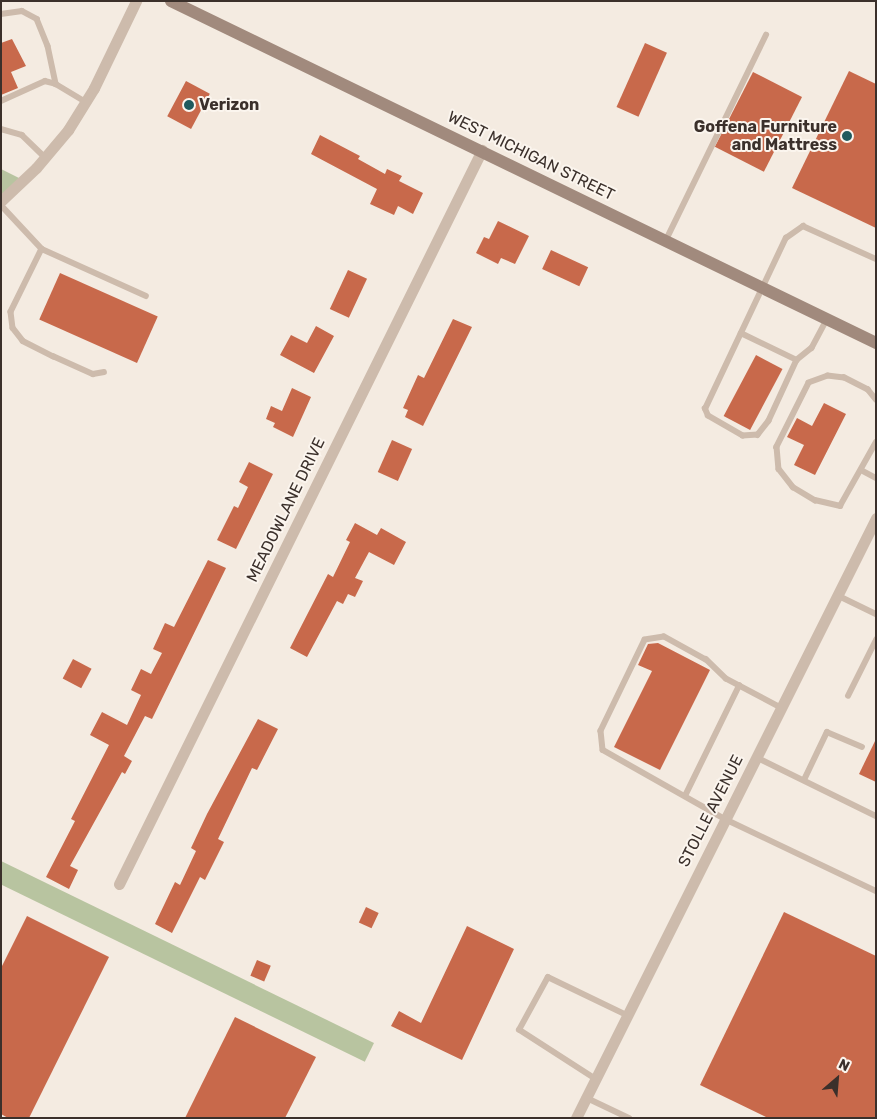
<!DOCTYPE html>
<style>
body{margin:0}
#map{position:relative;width:877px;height:1119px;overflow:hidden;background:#f4ebe1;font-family:Rubik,sans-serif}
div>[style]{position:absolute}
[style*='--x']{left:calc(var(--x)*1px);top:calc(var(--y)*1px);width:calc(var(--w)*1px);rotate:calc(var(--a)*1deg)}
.green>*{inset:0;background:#b8c4a0;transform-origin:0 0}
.building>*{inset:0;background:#c8694b;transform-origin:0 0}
.lane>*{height:5.5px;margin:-2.75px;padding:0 2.75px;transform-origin:2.75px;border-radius:2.75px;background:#cdbbac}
.street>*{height:11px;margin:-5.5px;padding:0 5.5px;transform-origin:5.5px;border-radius:5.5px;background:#cdbbac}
.secondary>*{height:12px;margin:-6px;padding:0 6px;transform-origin:6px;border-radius:6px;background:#a18a7d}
.dots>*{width:14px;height:14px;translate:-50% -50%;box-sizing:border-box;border:2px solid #fbf5ee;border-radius:50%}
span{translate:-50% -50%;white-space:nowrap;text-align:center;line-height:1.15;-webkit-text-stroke:4px #fbf5ee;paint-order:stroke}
.poi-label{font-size:16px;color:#3b302b;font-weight:700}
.left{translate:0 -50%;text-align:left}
.right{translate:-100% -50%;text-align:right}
.street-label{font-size:16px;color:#3b302b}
.frame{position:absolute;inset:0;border:2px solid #3b302b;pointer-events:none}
.north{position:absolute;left:812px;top:1054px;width:50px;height:50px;-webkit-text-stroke:4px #fbf5ee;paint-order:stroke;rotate:27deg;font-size:14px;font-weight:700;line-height:20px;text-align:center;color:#3b302b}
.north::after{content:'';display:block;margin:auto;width:18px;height:22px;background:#3b302b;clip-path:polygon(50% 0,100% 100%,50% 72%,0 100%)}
</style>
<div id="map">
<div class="green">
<div style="clip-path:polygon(1px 169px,23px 180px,1px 201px)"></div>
<div style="left:1px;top:861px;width:415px;height:21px;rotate:26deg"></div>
</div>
<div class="building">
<div style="clip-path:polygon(12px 39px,26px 66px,11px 72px,18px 88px,1px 95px,1px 43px)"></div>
<div style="left:645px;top:43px;width:24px;height:70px;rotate:24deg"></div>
<div style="clip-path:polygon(849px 71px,876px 84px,876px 228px,792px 188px)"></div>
<div style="left:753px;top:72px;width:55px;height:84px;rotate:27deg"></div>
<div style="left:186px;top:81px;width:27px;height:40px;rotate:28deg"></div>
<div style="clip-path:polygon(320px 135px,360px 156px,358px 159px,385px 174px,387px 169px,402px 176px,399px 181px,423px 193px,413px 214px,398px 206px,394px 215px,370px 204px,377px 189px,311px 154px)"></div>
<div style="clip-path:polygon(498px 221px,529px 236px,515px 264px,501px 258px,498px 264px,476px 253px,484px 237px,489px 239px)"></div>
<div style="left:551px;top:250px;width:41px;height:21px;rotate:25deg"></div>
<div style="left:348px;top:270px;width:21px;height:43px;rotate:25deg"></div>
<div style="left:60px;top:273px;width:107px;height:51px;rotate:24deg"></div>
<div style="clip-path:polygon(453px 319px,472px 327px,423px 426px,405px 417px,408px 410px,403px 408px,418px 375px,424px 378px)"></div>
<div style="clip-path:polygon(316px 326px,334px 336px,314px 373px,280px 355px,291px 335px,307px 343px)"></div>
<div style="left:756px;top:355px;width:30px;height:69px;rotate:28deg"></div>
<div style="clip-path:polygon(292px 388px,311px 397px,293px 437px,273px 427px,275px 423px,266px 419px,271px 406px,282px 411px)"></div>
<div style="clip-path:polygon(824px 403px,846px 414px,815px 475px,794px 465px,804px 445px,787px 437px,797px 418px,812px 426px)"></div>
<div style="left:392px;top:440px;width:22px;height:35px;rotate:24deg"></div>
<div style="clip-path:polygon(249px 462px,273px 474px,236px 549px,217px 540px,234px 506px,238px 508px,248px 487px,239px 482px)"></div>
<div style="clip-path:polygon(355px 523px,377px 535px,381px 528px,406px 542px,394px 565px,369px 552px,355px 578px,363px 581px,355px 597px,348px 594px,343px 604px,337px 601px,307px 657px,290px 648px,328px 574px,333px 577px,350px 542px,346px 540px)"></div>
<div style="clip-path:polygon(208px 560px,226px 568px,152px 719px,145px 716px,124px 756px,132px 761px,125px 774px,122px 772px,70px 866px,78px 870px,69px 889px,46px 877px,75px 821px,71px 819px,109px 745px,90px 735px,102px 712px,127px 725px,141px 695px,131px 690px,141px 669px,151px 674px,162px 653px,153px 649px,165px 623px,174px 627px)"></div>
<div style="clip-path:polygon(658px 643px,710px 670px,660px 770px,614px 747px,652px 671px,638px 665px,648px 644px)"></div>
<div style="left:73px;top:659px;width:21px;height:22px;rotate:28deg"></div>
<div style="clip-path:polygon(258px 719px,278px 729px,257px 770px,252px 768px,218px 839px,224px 842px,205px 880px,200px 877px,172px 933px,155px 924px,175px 882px,180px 885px,196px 851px,191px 848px,207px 814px)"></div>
<div style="clip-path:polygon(876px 739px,876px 782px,859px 774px)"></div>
<div style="left:366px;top:907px;width:14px;height:17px;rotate:25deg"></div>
<div style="clip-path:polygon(784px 912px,876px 956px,876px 1118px,768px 1118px,700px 1085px)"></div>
<div style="clip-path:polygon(27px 916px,109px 957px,29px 1118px,8px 1118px,1px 1114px,1px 968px)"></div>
<div style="clip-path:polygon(467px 926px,514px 949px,462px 1060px,391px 1026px,399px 1011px,421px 1023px)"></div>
<div style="left:257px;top:960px;width:15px;height:17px;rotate:23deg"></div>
<div style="clip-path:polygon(235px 1017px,316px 1057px,285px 1118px,185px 1118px)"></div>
</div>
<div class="lane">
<div style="--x:1;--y:14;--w:21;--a:-8"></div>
<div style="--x:22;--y:11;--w:17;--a:28"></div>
<div style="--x:37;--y:19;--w:29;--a:68"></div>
<div style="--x:48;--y:46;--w:39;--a:78"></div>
<div style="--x:1;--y:101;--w:48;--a:-24.4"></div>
<div style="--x:45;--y:81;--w:11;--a:15"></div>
<div style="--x:56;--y:84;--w:35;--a:31"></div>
<div style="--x:1;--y:129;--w:22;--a:16"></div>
<div style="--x:22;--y:135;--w:32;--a:44"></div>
<div style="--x:1;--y:205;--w:60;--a:47"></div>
<div style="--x:42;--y:249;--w:114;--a:24.3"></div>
<div style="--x:666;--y:240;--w:228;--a:-64"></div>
<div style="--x:42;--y:249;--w:70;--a:116.2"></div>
<div style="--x:11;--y:312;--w:16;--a:83"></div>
<div style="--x:13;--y:328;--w:16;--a:52"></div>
<div style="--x:23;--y:341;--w:34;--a:27"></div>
<div style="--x:53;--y:356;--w:44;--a:24.2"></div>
<div style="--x:93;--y:374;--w:11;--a:-10"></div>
<div style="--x:827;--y:320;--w:32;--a:118"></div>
<div style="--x:812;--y:348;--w:19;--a:141"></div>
<div style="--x:797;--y:360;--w:67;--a:114.7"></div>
<div style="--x:769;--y:421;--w:18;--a:128"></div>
<div style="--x:758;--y:435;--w:15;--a:176"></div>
<div style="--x:743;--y:436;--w:40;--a:-150.3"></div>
<div style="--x:708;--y:416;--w:8;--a:-113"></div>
<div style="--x:705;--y:409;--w:189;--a:-64.7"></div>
<div style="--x:786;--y:238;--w:21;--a:-35"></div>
<div style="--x:803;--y:226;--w:80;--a:24.3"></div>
<div style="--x:741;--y:333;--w:62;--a:25.7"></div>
<div style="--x:876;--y:400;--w:13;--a:-129"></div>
<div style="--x:868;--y:390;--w:27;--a:-153"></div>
<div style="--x:844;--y:378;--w:16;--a:-173"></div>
<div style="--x:828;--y:376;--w:20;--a:160"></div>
<div style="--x:809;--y:383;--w:72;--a:116.6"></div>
<div style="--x:777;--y:447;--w:22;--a:85"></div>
<div style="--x:779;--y:469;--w:23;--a:52"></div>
<div style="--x:793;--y:487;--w:26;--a:31"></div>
<div style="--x:815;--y:500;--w:26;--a:13"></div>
<div style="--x:840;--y:506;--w:73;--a:-60.6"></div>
<div style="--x:861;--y:470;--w:17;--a:28"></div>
<div style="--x:837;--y:595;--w:43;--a:26"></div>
<div style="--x:848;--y:696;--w:63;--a:-63.4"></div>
<div style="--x:781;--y:708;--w:62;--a:-152.2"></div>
<div style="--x:726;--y:679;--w:28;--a:-136"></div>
<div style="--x:706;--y:660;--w:48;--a:-151.3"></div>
<div style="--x:664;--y:637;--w:19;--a:171"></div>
<div style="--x:645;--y:640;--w:101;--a:115.8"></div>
<div style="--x:601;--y:731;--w:19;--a:84"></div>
<div style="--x:603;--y:750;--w:140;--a:29.5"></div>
<div style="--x:725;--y:819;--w:167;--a:25.5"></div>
<div style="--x:756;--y:757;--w:134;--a:26.2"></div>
<div style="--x:804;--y:780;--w:53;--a:-64.4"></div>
<div style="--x:827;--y:732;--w:38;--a:23"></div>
<div style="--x:685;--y:796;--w:123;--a:-63.9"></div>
<div style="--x:595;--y:1079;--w:90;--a:-147.2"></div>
<div style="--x:519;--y:1030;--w:60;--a:-61.3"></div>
<div style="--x:548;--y:977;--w:88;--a:25.7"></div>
<div style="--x:585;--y:1097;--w:49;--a:25.5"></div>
</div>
<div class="street">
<div style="--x:1;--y:201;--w:48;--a:-43.3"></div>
<div style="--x:36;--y:168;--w:50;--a:-49.9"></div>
<div style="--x:68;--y:130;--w:49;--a:-58.2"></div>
<div style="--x:94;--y:88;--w:97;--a:-64.2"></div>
<div style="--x:119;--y:884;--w:819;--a:-63.69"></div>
<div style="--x:576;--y:1118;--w:671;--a:-63.43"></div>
</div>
<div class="secondary">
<div style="--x:171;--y:1;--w:784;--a:25.88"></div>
</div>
<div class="dots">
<div style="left:189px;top:105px;background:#1f5a5e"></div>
<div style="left:847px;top:136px;background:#1f5a5e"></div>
</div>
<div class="poi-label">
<span class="left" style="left:199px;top:105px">Verizon</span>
<span class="right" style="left:837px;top:136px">Goffena Furniture<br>and Mattress</span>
</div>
<div class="street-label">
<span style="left:531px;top:156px;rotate:26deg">WEST MICHIGAN STREET</span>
<span style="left:286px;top:510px;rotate:-64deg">MEADOWLANE DRIVE</span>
<span style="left:711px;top:811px;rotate:-63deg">STOLLE AVENUE</span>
</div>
<div class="frame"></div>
<div class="north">N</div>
</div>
